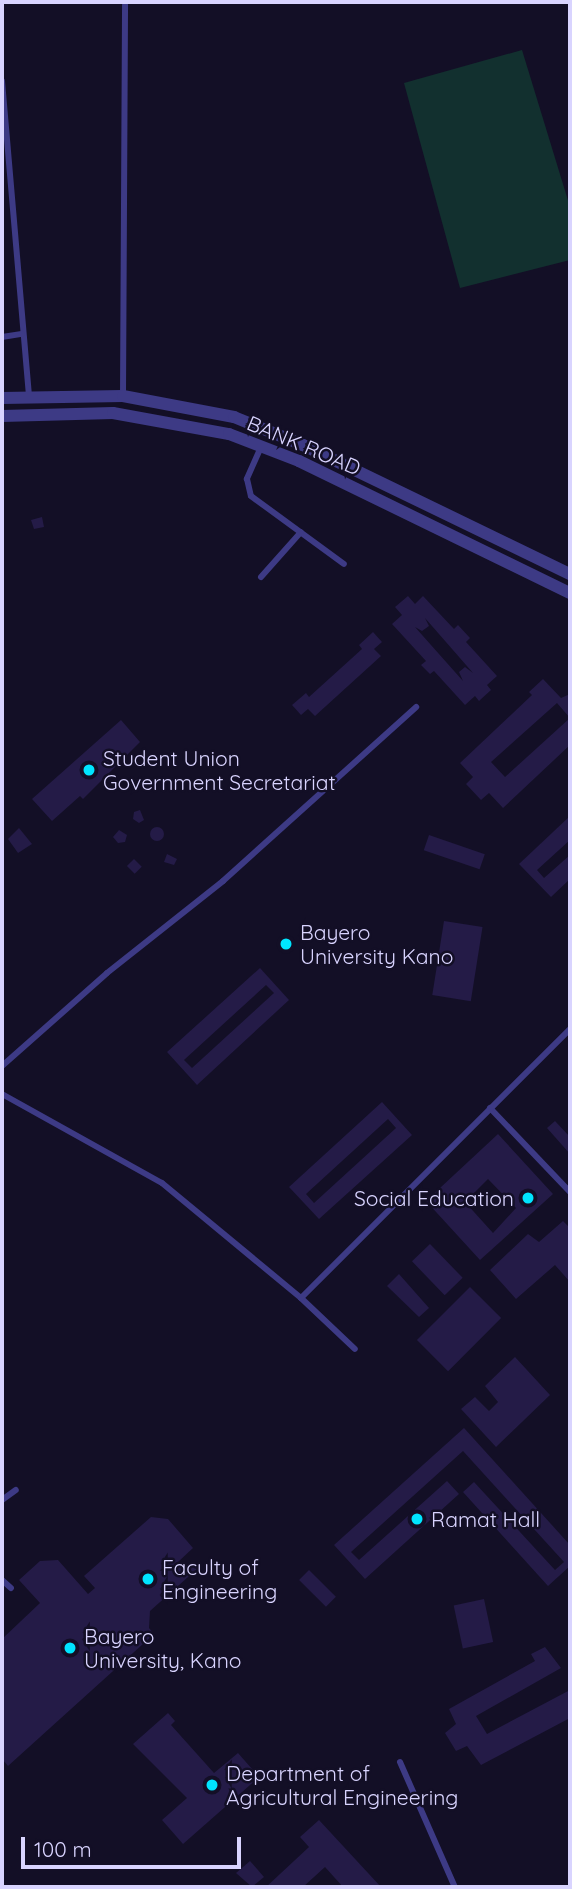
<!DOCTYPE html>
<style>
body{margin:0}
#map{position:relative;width:572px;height:1889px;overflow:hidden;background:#130f26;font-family:Quicksand,sans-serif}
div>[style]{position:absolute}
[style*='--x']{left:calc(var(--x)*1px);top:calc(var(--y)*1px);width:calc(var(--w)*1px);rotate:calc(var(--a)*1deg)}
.green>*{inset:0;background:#12302f}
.building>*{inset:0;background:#241b47;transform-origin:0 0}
.round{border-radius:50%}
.lane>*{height:6px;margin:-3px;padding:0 3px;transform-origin:3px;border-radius:3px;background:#3d3a85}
.street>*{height:12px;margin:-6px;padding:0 6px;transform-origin:6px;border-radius:6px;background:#3d3a85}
.dots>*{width:19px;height:19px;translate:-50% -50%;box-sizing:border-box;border:4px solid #130f26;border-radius:50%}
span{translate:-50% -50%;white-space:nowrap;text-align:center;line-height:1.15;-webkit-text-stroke:5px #130f26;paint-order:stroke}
.street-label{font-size:21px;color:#d9d4ff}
.poi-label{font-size:21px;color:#d9d4ff}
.left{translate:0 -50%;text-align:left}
.right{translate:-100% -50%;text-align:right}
.frame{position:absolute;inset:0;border:4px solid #d9d4ff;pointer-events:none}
.scale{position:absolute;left:21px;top:1837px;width:220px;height:32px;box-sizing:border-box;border:4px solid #d9d4ff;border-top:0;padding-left:9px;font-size:21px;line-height:24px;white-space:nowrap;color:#d9d4ff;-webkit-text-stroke:5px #130f26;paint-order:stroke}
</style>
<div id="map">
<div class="green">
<div style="clip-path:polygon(522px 50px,570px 207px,570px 260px,460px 288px,404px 83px)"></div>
</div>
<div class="building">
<div style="clip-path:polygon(42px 517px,44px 527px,34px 529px,31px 520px)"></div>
<div style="clip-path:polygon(evenodd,408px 596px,415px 604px,423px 596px,454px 629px,458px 625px,470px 638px,466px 642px,497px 676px,487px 685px,491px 690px,479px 701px,475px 696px,465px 705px,434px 671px,430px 674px,421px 665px,426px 661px,392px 624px,402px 615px,395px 607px,408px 596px,425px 618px,473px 673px,465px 667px,459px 672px,463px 681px,415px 627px,422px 631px,429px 626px,425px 618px)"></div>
<div style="clip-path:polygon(373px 632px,382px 642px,374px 649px,381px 656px,315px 716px,308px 709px,301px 715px,292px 705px,306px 693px,309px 697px,362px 649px,359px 645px)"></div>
<div style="clip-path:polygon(evenodd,543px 679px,561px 698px,570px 694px,570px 745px,503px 808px,489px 793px,481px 800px,466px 784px,473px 777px,460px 763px,532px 695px,529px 692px,543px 679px,557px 703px,570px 718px,505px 777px,491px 762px,557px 703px)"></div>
<div style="clip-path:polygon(121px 720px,140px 742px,83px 799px,80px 796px,52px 821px,32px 799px)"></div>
<div style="clip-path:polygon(140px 810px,144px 820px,139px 823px,133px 819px,134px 812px)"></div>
<div style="clip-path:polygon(570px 816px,570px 840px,537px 870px,544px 878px,570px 855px,570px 879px,551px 897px,519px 864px)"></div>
<div class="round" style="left:150px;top:827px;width:14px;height:14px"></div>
<div style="clip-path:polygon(19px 828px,32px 844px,18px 853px,8px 839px)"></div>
<div style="clip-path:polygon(119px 830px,127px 835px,125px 842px,118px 843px,113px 837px)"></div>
<div style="left:429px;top:835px;width:59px;height:16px;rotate:19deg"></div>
<div style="clip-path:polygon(167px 854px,177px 859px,174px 865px,164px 862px)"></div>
<div style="left:134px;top:859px;width:11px;height:10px;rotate:45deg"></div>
<div style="left:444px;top:921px;width:39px;height:75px;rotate:9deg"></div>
<div style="clip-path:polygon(evenodd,260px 968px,289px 1000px,197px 1085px,167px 1052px,260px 968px,266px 985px,274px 993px,192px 1068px,184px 1060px,266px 985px)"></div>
<div style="clip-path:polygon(evenodd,382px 1102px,412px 1135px,319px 1219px,289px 1187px,382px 1102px,388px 1119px,396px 1128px,314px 1203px,306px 1194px,388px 1119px)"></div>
<div style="clip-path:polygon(555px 1121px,570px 1137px,570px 1154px,547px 1128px)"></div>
<div style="clip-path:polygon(evenodd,498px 1134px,553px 1194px,480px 1260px,426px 1201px,498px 1134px,488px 1179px,516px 1208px,493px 1233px,465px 1202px,488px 1179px)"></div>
<div style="clip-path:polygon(563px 1221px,570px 1228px,570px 1282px,555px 1265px,516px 1299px,490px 1270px,528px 1234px,539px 1242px)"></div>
<div style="left:430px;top:1244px;width:47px;height:25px;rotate:46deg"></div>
<div style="clip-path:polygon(399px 1274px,429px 1308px,419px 1317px,387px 1286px)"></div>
<div style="left:470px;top:1287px;width:44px;height:75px;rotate:45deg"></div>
<div style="clip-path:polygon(515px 1357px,550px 1395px,496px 1447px,461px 1409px,475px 1397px,489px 1411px,498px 1402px,485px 1386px)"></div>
<div style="clip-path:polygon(464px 1428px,570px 1545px,570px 1566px,548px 1586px,463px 1492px,474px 1482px,555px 1570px,564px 1562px,463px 1451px,351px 1552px,359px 1560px,447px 1481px,459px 1494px,365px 1579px,334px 1545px)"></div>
<div style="clip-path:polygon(151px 1517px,168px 1519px,193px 1548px,178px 1562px,184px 1570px,193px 1564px,197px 1569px,150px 1611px,149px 1628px,154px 1634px,8px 1766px,2px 1759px,2px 1639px,40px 1603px,19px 1580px,40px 1561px,58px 1560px,88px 1594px,95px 1588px,84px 1576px)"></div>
<div style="left:309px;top:1570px;width:38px;height:14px;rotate:45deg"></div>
<div style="left:484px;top:1599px;width:44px;height:31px;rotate:78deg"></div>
<div style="clip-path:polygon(545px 1647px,561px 1668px,476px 1716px,487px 1734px,570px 1690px,570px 1718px,481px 1765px,467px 1746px,456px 1751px,445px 1733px,456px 1724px,449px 1709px,535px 1661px,531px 1654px)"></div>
<div style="clip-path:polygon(168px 1713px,175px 1721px,171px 1725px,214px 1773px,238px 1753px,259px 1777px,183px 1844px,162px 1820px,187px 1798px,133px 1744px)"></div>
<div style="clip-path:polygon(319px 1820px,381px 1887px,343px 1887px,325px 1867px,303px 1887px,266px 1887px,309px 1847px,300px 1837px)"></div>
<div style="clip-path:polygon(250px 1861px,264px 1877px,252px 1887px,236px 1873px)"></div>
</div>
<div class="lane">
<div style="--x:2;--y:81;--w:314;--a:85.1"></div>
<div style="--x:2;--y:337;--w:20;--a:-9"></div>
<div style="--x:123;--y:395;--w:390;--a:-89.7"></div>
<div style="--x:261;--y:447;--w:35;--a:114"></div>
<div style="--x:247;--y:479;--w:17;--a:77"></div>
<div style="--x:251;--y:496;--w:115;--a:36.2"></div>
<div style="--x:261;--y:577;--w:60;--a:-48.4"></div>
<div style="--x:2;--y:1066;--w:140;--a:-41.5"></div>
<div style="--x:107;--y:973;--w:148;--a:-38.4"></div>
<div style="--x:223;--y:881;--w:260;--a:-42"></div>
<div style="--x:2;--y:1094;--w:183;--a:29.1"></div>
<div style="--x:162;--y:1183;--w:180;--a:39.6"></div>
<div style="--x:301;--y:1298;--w:74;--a:43.4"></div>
<div style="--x:490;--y:1108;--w:116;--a:46.4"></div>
<div style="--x:301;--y:1298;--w:380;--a:-45"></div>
<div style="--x:2;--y:1500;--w:17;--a:-36"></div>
<div style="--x:2;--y:1580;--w:12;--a:42"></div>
<div style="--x:400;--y:1762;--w:137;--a:66.3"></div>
</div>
<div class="street">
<div style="--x:2;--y:398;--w:121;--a:-0.9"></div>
<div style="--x:123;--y:396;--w:113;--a:10.7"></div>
<div style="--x:234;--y:417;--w:74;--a:22.1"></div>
<div style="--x:303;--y:445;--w:297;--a:25.8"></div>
<div style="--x:2;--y:416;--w:111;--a:-1.5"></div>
<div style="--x:113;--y:413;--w:118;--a:10.3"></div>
<div style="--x:229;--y:434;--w:75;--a:21.1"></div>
<div style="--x:299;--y:461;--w:301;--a:26"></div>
</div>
<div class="dots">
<div style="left:89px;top:770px;background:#00e5ff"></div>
<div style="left:286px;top:944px;background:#00e5ff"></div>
<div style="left:528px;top:1198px;background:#00e5ff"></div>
<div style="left:417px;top:1519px;background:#00e5ff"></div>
<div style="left:148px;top:1579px;background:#00e5ff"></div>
<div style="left:70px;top:1648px;background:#00e5ff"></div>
<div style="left:212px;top:1785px;background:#00e5ff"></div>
</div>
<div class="street-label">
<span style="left:304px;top:445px;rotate:23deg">BANK ROAD</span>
</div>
<div class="poi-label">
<span class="left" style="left:103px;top:770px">Student Union<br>Government Secretariat</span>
<span class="left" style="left:300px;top:944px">Bayero<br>University Kano</span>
<span class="right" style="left:514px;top:1198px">Social Education</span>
<span class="left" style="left:431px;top:1519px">Ramat Hall</span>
<span class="left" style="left:162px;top:1579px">Faculty of<br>Engineering</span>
<span class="left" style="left:84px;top:1648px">Bayero<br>University, Kano</span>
<span class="left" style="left:226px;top:1785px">Department of<br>Agricultural Engineering</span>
</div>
<div class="frame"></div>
<div class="scale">100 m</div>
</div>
